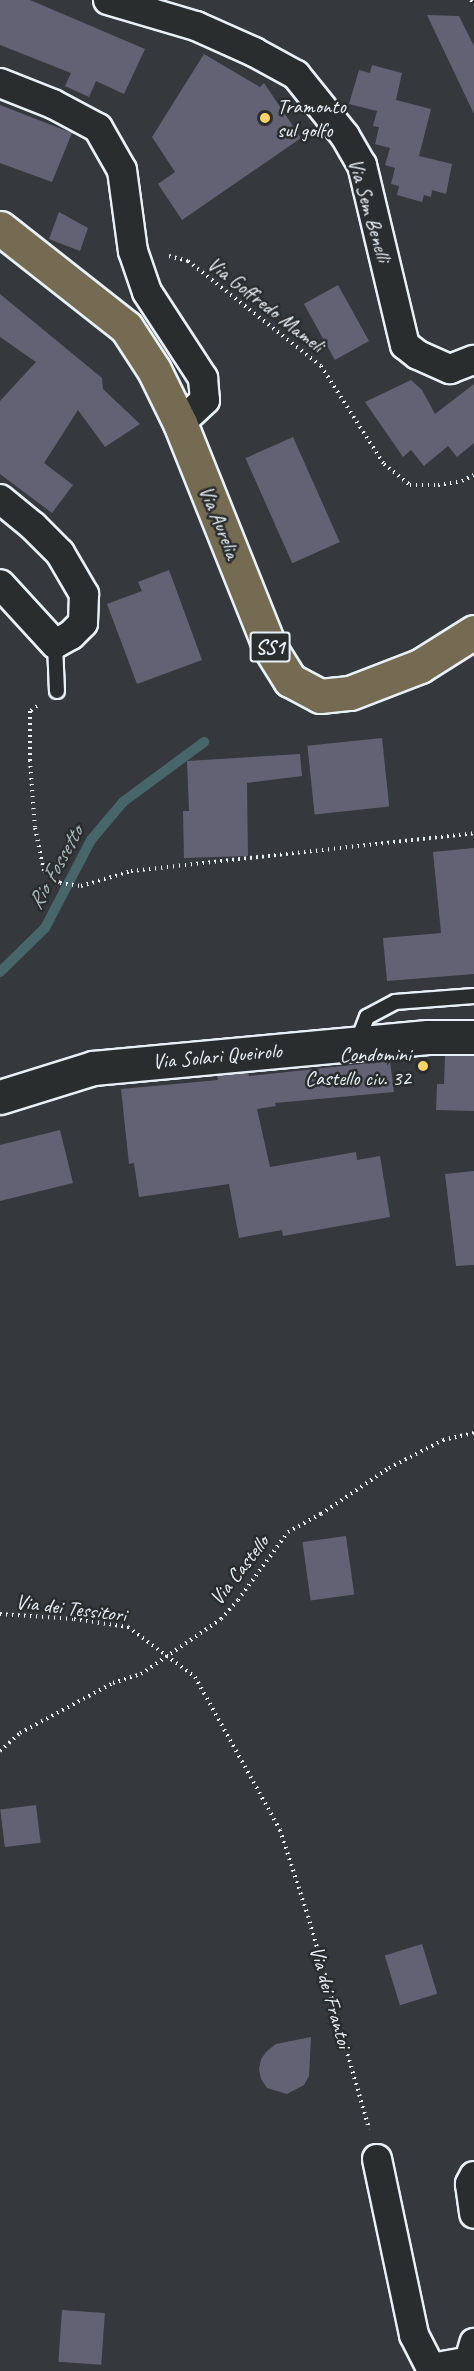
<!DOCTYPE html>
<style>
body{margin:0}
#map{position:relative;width:474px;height:2371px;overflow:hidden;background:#35383c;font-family:Caveat,sans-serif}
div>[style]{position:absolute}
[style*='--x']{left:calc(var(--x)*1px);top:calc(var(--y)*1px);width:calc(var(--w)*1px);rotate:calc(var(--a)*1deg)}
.stream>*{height:10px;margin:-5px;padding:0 5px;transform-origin:5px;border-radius:5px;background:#476669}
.building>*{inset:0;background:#636274;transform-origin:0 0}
.path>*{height:4px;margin-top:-2px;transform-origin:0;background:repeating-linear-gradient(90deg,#e8f1f8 0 1.5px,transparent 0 6px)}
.roads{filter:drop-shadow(2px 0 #e8f1f8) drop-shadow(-2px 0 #e8f1f8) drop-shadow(0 2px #e8f1f8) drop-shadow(0 -2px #e8f1f8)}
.lane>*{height:14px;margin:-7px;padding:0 7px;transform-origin:7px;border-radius:7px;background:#2a2d2e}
.street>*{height:28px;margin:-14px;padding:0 14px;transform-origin:14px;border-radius:14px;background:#2a2d2e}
.secondary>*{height:33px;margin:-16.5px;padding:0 16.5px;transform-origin:16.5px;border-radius:16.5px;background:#2a2d2e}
.primary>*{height:33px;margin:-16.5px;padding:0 16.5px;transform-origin:16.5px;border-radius:16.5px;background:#746b52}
.dots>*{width:16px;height:16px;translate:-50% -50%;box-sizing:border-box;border:3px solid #2a2d2e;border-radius:50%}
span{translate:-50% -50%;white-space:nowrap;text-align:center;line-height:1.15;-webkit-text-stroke:5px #2a2d2e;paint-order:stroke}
.shield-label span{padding:2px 4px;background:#2a2d2e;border:2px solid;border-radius:4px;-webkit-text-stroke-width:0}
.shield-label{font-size:20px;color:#e8f1f8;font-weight:700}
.poi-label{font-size:21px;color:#e8f1f8}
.left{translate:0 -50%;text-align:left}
.right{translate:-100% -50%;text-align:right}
.street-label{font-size:21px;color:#e8f1f8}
.water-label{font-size:22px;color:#a8b9bf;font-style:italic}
</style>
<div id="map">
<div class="stream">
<div style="--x:0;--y:972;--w:63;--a:-44.4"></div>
<div style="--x:45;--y:928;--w:99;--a:-62.4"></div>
<div style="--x:91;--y:840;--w:50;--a:-49.9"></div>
<div style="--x:123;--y:802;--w:101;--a:-36.5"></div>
</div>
<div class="building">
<div style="clip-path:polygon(0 0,30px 0,145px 49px,124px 94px,96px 81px,89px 97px,65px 86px,71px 73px,0 45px)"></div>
<div style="clip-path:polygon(427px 15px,459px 16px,474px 46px,474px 114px)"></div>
<div style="clip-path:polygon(204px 54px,260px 87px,264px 83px,301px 138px,182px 220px,158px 184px,175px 172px,152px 137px)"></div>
<div style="clip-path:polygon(372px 65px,402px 73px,396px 100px,431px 109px,419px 156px,452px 164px,446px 194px,432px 190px,431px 197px,424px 195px,422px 202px,397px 195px,399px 186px,391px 184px,395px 168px,385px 165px,390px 148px,375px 144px,379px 127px,373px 126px,377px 111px,349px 104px,359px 70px,370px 73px)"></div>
<div style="clip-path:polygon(0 105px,72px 133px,52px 182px,0 163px)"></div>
<div style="clip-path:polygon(59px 212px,88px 228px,80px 251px,49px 239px)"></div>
<div style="left:338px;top:285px;width:64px;height:39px;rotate:61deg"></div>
<div style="clip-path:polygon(0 294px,102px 378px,103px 389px,140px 424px,105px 447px,78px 410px,44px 463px,73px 485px,52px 513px,0 474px,0 401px,36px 362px,0 337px)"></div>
<div style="clip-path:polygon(411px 380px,422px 390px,435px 414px,474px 384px,474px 443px,457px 457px,448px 446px,424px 466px,411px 450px,403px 457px,365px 402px)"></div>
<div style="left:293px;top:437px;width:115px;height:52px;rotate:66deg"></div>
<div style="clip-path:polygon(169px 570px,202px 660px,137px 684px,107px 604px,142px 591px,138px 582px)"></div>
<div style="left:382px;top:738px;width:69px;height:75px;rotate:84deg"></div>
<div style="clip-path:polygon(300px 754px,302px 776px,247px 783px,248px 856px,184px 858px,183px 811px,189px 811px,187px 761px)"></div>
<div style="clip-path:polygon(474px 848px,474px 974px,387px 981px,383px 938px,441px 933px,433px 852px)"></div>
<div style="clip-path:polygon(445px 1056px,474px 1056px,474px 1111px,436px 1110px,437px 1084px,444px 1084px)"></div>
<div style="clip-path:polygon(390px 1061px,394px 1092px,275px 1103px,276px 1106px,257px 1109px,270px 1167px,356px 1152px,357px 1160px,380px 1156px,390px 1217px,283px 1236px,282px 1230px,239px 1238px,229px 1184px,139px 1197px,134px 1163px,129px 1164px,121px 1089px,218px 1080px,217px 1075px,248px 1072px,249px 1076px)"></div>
<div style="clip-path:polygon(60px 1130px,73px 1183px,0 1201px,0 1145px)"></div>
<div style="clip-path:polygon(474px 1171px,474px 1265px,456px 1266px,445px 1174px)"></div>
<div style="left:346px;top:1536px;width:59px;height:44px;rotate:82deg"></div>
<div style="left:36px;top:1805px;width:38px;height:36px;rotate:83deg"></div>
<div style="left:422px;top:1944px;width:52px;height:39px;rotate:73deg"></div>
<div style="clip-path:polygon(311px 2037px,309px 2076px,304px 2085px,287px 2094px,267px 2088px,261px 2079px,259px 2069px,261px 2059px,267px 2051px,276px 2044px)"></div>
<div style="left:62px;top:2310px;width:43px;height:52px;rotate:4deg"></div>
</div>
<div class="path">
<div style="--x:471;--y:0;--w:5;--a:53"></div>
<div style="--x:169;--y:256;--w:20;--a:15"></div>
<div style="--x:188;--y:261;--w:169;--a:38.3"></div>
<div style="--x:321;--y:366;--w:117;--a:57.3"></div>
<div style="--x:384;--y:464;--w:33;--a:39"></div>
<div style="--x:410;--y:485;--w:28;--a:0"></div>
<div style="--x:438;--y:485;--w:24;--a:-9"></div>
<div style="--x:462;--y:481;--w:13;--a:-27"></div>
<div style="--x:37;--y:706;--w:9;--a:144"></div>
<div style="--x:30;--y:711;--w:49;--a:90"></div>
<div style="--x:30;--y:760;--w:68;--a:85.8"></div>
<div style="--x:35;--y:828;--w:44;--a:78.2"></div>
<div style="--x:44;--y:871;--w:20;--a:37"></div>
<div style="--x:60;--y:883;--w:21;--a:8"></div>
<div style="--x:81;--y:886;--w:52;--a:-16.7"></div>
<div style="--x:131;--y:871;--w:345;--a:-6.3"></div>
<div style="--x:0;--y:1614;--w:74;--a:3.9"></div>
<div style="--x:74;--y:1619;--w:55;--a:8.4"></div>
<div style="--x:128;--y:1627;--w:84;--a:36.7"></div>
<div style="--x:195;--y:1677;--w:175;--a:60.9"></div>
<div style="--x:280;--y:1830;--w:90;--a:72"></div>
<div style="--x:308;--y:1916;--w:222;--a:74"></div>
<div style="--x:0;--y:1751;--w:27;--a:-42"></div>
<div style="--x:20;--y:1733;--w:106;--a:-28.3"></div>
<div style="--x:113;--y:1683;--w:29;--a:-18"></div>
<div style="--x:141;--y:1674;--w:97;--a:-34.5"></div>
<div style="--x:221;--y:1619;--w:25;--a:-48"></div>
<div style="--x:238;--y:1600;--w:84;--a:-53.7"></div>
<div style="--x:288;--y:1532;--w:38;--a:-29"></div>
<div style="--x:321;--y:1514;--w:82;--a:-34.1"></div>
<div style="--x:389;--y:1468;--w:61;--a:-27.4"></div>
<div style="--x:443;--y:1440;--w:32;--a:-13"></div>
</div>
<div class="roads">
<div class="lane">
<div style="--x:55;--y:644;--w:47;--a:87.6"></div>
<div style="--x:357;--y:1043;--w:28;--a:-69"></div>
<div style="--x:367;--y:1017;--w:32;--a:-28"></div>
<div style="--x:395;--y:1002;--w:79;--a:-4.3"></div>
</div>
<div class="street">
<div style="--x:108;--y:0;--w:92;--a:16.5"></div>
<div style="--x:196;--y:26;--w:64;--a:24.1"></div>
<div style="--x:254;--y:52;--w:48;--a:28.7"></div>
<div style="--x:296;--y:75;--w:78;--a:51.2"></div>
<div style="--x:345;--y:136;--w:34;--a:60"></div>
<div style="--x:362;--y:165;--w:185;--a:76.6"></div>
<div style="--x:405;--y:345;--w:16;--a:38"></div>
<div style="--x:418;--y:355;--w:35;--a:24"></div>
<div style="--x:450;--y:369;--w:26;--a:-21"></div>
<div style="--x:0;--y:83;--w:57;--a:21.6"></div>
<div style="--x:53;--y:104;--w:51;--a:28.1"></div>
<div style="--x:98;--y:128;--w:48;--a:60.3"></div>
<div style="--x:122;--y:170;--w:82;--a:82.3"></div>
<div style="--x:133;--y:251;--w:43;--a:71.1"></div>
<div style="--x:147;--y:292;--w:103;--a:56.9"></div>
<div style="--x:203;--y:378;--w:22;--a:85"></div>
<div style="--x:205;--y:400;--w:34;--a:137"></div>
<div style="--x:0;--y:499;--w:43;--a:39.3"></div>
<div style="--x:33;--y:526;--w:38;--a:45"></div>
<div style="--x:60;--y:553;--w:48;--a:59.7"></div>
<div style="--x:84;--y:594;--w:29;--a:92"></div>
<div style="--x:83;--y:623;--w:17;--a:135"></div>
<div style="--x:71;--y:635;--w:18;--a:151"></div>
<div style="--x:55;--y:644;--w:81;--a:-132.5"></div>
<div style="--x:377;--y:2159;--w:180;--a:78.1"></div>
<div style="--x:414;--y:2335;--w:37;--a:63"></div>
<div style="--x:431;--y:2368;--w:39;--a:-10"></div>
<div style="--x:469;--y:2361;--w:19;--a:-74"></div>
<div style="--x:474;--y:2176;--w:9;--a:117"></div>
<div style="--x:470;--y:2184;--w:30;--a:82"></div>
</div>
<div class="secondary">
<div style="--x:0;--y:1097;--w:97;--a:-17.3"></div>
<div style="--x:93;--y:1068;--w:336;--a:-5.3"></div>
<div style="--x:428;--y:1037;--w:46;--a:0"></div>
</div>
<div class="primary">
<div style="--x:0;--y:228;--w:160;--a:38.2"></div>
<div style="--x:126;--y:327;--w:51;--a:56.9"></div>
<div style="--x:154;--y:370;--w:59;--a:63.9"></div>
<div style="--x:180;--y:423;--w:242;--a:68.2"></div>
<div style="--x:270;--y:648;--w:38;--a:58"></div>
<div style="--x:290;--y:680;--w:34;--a:28"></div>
<div style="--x:320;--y:696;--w:30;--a:-6"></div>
<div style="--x:350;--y:693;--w:75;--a:-21.1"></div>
<div style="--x:420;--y:666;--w:64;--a:-32.2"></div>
</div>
</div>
<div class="dots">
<div style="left:265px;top:118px;background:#ffd166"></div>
<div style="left:423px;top:1066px;background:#ffd166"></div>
</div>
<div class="shield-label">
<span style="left:270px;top:647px">SS1</span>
</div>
<div class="poi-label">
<span class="left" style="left:277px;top:118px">Tramonto<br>sul golfo</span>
<span class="right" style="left:411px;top:1066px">Condomini<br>Castello civ. 32</span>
</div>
<div class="street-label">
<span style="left:370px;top:210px;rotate:74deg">Via Sem Benelli</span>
<span style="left:266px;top:304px;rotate:38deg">Via Goffredo Mameli</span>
<span style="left:220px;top:522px;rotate:68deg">Via Aurelia</span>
<span style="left:217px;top:1056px;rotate:-5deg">Via Solari Queirolo</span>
<span style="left:239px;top:1570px;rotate:-52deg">Via Castello</span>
<span style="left:71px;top:1608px;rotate:7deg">Via dei Tessitori</span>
<span style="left:331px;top:1997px;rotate:74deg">Via dei Frantoi</span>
</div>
<div class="water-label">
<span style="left:56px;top:868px;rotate:-61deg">Rio Fossetto</span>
</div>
</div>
